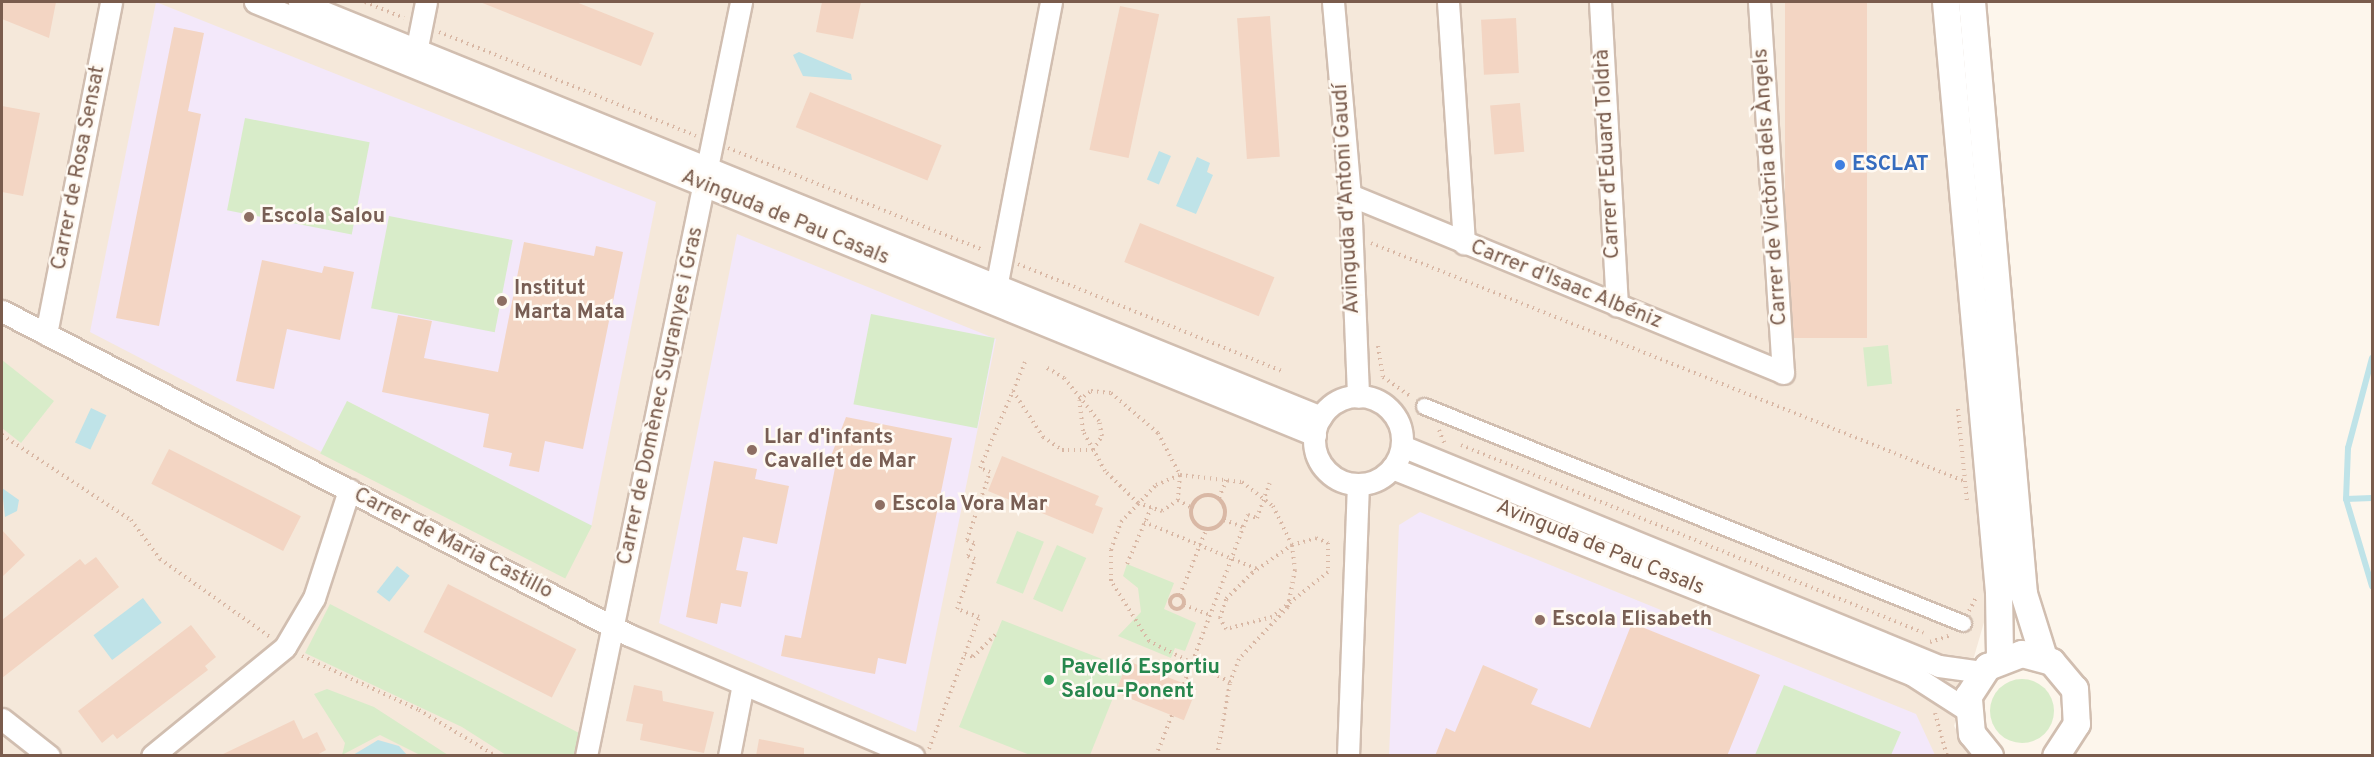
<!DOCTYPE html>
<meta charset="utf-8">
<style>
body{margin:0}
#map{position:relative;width:2374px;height:757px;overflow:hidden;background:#fdf6ec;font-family:Overpass,sans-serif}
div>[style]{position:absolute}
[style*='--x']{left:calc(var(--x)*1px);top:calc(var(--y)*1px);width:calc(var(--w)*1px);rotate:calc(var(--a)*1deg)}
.residential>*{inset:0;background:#f5e8da}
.education>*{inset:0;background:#f3e8fa}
.green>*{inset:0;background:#d8ecc9;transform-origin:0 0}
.round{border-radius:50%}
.water>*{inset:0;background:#bfe3e8;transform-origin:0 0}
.stream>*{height:6px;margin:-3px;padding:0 3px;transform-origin:3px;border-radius:3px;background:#bfe3e8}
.building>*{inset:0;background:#f3d5c3;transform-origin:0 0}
.path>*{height:4px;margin-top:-2px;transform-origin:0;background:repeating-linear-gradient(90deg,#d9b8a5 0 1.5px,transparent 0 6px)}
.path>.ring{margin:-2px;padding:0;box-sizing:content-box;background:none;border:4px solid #d9b8a5;border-radius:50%}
.roads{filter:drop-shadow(2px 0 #d1beb0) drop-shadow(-2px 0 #d1beb0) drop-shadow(0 2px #d1beb0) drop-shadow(0 -2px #d1beb0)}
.pedestrian>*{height:15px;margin:-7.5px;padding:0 7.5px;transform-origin:7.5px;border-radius:7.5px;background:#fff}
.minor>*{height:21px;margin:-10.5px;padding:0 10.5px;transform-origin:10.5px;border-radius:10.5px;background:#fff}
.minor>.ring{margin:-10.5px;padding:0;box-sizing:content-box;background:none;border:21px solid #fff;border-radius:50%}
.tertiary>*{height:26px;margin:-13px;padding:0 13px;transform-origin:13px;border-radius:13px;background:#fff}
.dots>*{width:16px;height:16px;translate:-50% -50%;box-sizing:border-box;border:3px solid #fffaf3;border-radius:50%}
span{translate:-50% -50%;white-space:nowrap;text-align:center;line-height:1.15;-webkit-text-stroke:5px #fffaf3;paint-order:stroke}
.street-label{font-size:21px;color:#7a5c4d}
.shop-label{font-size:21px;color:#366cbe;font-weight:700}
.left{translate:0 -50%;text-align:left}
.education-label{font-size:21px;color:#785e54;font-weight:700}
.leisure-label{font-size:21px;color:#27864d;font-weight:700}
.frame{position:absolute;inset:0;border:3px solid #7a5c4d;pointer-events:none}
</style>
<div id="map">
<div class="residential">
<div style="clip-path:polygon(2px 2px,1934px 2px,1989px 605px,1954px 726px,1971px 755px,2px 755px)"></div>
</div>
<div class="education">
<div style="clip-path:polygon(156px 2px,656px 202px,591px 528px,347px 401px,335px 459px,90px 332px)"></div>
<div style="clip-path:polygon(737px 234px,996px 339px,916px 732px,659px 623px)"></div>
<div style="clip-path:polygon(1420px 512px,1916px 714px,1935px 755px,1389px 756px,1399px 525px)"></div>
</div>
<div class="green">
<div style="left:245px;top:118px;width:127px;height:94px;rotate:11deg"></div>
<div style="left:389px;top:216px;width:126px;height:94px;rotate:11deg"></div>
<div style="left:871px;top:314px;width:126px;height:92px;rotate:11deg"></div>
<div style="left:1888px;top:345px;width:39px;height:25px;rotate:84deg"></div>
<div style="clip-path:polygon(2px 360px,54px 401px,21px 443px,2px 428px)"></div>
<div style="left:347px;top:401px;width:275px;height:59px;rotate:27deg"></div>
<div style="left:1017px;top:531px;width:29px;height:56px;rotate:22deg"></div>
<div style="left:1057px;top:545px;width:32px;height:59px;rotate:24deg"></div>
<div style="clip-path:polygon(1127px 564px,1174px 583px,1164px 609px,1196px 623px,1185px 651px,1175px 648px,1171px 658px,1118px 636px,1141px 612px,1138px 588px,1123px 576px)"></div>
<div style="clip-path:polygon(330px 604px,579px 733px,574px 755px,506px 755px,462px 727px,305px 653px)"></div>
<div style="clip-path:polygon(1002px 620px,1125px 668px,1090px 755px,1030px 755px,959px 727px)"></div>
<div class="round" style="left:1990px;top:679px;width:64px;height:64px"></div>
<div style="clip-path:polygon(1784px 685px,1901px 732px,1891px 755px,1755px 755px)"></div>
<div style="clip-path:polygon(327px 689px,374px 707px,448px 755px,420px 755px,380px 735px,342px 755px,345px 743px,314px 694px)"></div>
</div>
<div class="water">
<div style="clip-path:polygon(799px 52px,851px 74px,852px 80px,803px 76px,793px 55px)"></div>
<div style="left:1159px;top:151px;width:13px;height:31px;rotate:23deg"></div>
<div style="clip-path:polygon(1197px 157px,1210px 163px,1207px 172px,1213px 175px,1196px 214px,1176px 206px)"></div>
<div style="left:91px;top:408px;width:17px;height:38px;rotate:25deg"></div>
<div style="clip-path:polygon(2px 488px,19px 500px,17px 511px,5px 517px)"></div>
<div style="left:397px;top:566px;width:16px;height:33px;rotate:38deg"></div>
<div style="left:143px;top:598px;width:31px;height:62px;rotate:53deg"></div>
<div style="clip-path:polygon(378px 740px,399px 746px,407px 755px,353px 755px)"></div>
</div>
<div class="stream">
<div style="--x:2372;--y:358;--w:93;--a:104.9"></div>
<div style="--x:2348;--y:448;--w:51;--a:92.2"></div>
<div style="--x:2346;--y:499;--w:91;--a:73.4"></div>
<div style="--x:2346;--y:499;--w:26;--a:-2"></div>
</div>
<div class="building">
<div style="clip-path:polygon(2px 2px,56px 2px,49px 38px,2px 19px)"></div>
<div style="clip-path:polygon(480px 2px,576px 2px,654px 33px,641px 66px)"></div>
<div style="clip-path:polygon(822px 2px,861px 2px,853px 39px,816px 32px)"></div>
<div style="left:1785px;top:2px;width:82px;height:336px"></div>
<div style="left:1120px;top:6px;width:40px;height:147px;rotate:12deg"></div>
<div style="left:1270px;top:16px;width:141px;height:33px;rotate:86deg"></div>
<div style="left:1516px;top:18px;width:55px;height:35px;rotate:87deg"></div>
<div style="clip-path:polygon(174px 27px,204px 33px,188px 111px,201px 114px,159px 326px,116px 318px)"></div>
<div style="left:810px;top:92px;width:142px;height:38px;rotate:22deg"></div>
<div style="left:1520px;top:103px;width:49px;height:30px;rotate:85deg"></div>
<div style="clip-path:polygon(2px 106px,40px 113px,23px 196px,2px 192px)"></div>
<div style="left:1140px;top:223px;width:145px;height:42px;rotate:22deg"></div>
<div style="clip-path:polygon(524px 242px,594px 256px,596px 246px,623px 252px,583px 449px,545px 441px,539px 472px,509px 466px,512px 453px,483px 447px,489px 414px,382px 392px,398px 315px,432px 321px,424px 358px,498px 372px)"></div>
<div style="clip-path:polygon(262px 260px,322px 273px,324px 266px,354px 272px,340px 340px,287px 329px,274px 389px,236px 381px)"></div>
<div style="clip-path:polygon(846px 417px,952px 438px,906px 664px,878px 658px,875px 674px,781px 656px,785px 635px,801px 638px,837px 458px,831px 456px)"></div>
<div style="left:169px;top:449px;width:148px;height:39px;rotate:27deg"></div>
<div style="clip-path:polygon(1002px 456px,1099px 496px,1095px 505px,1103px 508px,1093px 534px,988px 491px)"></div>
<div style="clip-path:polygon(714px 461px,757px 469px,755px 479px,789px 486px,777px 544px,743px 537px,736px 570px,748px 572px,741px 607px,721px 603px,717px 624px,686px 617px)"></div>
<div style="clip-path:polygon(2px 530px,25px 555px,2px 577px)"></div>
<div style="clip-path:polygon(96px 557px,119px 587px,2px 678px,2px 620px,80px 559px,85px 565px)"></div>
<div style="left:448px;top:584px;width:144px;height:54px;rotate:27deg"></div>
<div style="clip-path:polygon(1632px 623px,1760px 675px,1727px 756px,1435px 756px,1446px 728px,1455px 732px,1483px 665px,1538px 689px,1531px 704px,1590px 728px)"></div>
<div style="clip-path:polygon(191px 625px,216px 657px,205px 666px,208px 670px,117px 739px,113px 734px,102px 743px,78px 711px)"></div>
<div style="left:1128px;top:661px;width:74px;height:34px;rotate:22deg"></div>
<div style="clip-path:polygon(634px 685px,662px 691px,663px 701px,714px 712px,704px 753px,640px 740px,643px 724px,626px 721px)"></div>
<div style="clip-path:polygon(294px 720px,303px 739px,317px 732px,326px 750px,315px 756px,219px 756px)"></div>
<div style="clip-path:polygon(759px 739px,804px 748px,804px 756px,756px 756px)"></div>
</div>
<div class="path">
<div style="--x:365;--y:2;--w:42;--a:22.3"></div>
<div style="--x:439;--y:32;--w:277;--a:22"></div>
<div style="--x:728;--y:148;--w:275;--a:21.8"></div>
<div style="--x:1371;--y:243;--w:639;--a:21.87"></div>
<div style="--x:1018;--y:264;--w:287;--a:22.1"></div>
<div style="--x:1378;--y:346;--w:31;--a:81"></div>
<div style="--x:1383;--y:377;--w:35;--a:35"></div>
<div style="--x:1025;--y:362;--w:31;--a:112"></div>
<div style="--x:1013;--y:391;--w:55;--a:56.9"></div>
<div style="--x:1043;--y:437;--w:23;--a:34"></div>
<div style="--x:1062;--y:450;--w:31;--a:0"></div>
<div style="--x:1093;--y:450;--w:17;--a:-57"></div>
<div style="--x:1102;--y:436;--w:15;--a:-101"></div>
<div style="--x:1099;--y:421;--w:55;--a:-129.1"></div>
<div style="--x:1064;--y:378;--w:21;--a:-149"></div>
<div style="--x:1091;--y:391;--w:20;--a:6"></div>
<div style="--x:1111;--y:393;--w:62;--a:40.4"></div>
<div style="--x:1158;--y:433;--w:47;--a:62.4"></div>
<div style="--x:1180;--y:475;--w:25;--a:95"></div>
<div style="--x:1178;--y:500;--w:19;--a:145"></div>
<div style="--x:1162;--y:511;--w:25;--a:-162"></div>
<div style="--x:1138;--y:503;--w:46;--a:-135.9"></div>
<div style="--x:1105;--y:471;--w:46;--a:-118.8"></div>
<div style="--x:1083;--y:431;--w:31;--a:-97"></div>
<div style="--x:1079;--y:400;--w:15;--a:-37"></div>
<div style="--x:1958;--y:409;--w:94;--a:84.5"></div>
<div style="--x:1439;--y:430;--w:16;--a:68"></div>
<div style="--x:2;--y:435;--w:154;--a:33.4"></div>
<div style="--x:131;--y:520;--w:49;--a:53.4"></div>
<div style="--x:160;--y:559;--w:135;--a:35.3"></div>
<div style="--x:1461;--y:445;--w:499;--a:22.1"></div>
<div style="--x:1180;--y:475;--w:62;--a:6.4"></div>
<div style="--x:1242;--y:482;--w:39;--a:38"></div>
<div style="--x:1273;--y:506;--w:43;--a:64"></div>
<div style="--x:1292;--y:545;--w:25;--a:83"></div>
<div style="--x:1295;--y:570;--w:38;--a:101"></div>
<div style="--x:1288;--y:607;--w:71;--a:133.3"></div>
<div style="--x:1239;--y:659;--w:25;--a:111"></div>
<div style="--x:1230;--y:682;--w:91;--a:-153.2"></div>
<div style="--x:1149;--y:641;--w:71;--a:-122.3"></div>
<div style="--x:1111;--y:581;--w:31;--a:-90"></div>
<div style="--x:1111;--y:550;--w:30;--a:-70"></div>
<div style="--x:1121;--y:522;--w:51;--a:-46.6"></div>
<div style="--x:1156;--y:485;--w:26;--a:-23"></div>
<div class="ring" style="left:1191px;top:495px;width:30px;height:30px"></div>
<div style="--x:1219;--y:498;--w:22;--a:-68"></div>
<div style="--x:1178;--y:500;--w:16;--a:30"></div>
<div style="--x:1224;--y:520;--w:20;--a:20"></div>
<div style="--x:1144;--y:522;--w:122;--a:22.6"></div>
<div style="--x:1316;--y:538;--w:13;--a:23"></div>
<div style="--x:1328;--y:543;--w:29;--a:90"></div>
<div style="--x:1328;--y:572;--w:72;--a:141.2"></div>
<div style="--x:1272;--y:617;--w:48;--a:165.4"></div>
<div style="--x:1226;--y:629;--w:13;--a:-119"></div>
<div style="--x:1220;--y:618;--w:20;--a:-72"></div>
<div style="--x:1226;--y:599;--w:37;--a:-45"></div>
<div style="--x:1252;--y:573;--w:49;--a:-35"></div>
<div style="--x:1292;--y:545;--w:25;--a:-16"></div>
<div style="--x:1127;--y:564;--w:61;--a:-66.8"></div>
<div class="ring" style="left:1170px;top:595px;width:10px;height:10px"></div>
<div style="--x:1180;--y:595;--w:70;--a:-68.2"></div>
<div style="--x:1184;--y:605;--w:28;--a:21"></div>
<div style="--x:1969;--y:611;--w:17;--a:-62"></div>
<div style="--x:1930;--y:642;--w:20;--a:-18"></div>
<div style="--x:965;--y:654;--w:9;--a:21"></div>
<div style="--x:973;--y:657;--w:33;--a:-45"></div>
<div style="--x:302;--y:656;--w:129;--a:24.8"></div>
<div style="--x:419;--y:710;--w:90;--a:30.9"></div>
<div style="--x:1184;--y:684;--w:181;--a:-69.3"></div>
<div style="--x:1248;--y:515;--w:9;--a:18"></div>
<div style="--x:1257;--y:518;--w:37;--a:-70"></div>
<div style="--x:1935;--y:713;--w:45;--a:74.4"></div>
<div style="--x:929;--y:749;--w:141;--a:-69.3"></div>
<div style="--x:979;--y:617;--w:23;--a:-160"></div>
<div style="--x:957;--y:609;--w:53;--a:-70.2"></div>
<div style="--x:975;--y:559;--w:8;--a:-157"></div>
<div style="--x:968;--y:556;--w:14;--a:-65"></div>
<div style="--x:974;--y:543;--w:8;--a:-157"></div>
<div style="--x:967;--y:540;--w:72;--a:-71.3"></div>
<div style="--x:990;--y:472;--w:11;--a:-158"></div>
<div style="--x:980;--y:468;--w:84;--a:-66.8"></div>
<div style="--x:1156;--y:756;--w:44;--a:-68.7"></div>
<div style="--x:1217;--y:756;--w:75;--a:-80"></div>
</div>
<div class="roads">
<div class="pedestrian">
<div style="--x:1424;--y:406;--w:581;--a:21.93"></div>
</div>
<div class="minor">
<div style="--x:255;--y:2;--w:1145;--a:22.22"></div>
<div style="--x:299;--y:2;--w:1103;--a:22.1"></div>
<div style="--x:1333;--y:2;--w:194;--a:85"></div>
<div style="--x:1350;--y:195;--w:202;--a:87.7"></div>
<div style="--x:1448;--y:2;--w:242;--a:86.2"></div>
<div style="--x:1600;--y:2;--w:304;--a:86.8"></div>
<div style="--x:414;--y:62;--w:61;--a:-78.7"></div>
<div style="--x:1350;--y:195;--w:468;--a:22.3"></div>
<div style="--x:1783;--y:373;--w:372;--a:-93.7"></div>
<div style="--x:994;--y:298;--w:301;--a:-79.1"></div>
<div style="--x:2;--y:311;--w:706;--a:27.33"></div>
<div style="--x:629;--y:635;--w:309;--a:23.1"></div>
<div style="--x:46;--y:334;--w:338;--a:-78.9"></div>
<div class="ring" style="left:1314px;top:396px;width:67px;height:67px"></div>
<div style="--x:1402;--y:446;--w:580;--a:22.28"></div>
<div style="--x:1939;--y:666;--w:43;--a:7.9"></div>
<div style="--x:1392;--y:468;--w:558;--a:21.65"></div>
<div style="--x:1911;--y:674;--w:67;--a:32.7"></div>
<div style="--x:2;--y:719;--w:60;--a:38.2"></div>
<div style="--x:152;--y:756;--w:172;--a:-39.3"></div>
<div style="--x:285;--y:647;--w:57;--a:-59.4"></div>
<div style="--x:314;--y:598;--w:114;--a:-72"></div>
<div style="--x:586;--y:756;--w:770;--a:-78.38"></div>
<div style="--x:729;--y:756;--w:73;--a:-79"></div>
<div style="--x:1348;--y:756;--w:272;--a:-87.9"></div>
</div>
<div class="tertiary">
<div style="--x:1946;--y:2;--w:592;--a:84.87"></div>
<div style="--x:1999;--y:592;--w:67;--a:89.1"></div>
<div style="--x:1972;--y:2;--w:594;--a:84.98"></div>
<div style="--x:2024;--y:594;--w:67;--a:72.6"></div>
<div style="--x:1990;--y:756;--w:28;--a:-129"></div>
<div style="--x:1972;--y:734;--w:38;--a:-95"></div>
<div style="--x:1969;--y:696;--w:35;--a:-57"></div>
<div style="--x:1988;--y:667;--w:36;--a:-21"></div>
<div style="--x:2022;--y:654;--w:31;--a:15"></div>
<div style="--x:2052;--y:662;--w:35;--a:50"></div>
<div style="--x:2075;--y:689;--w:35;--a:87"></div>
<div style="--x:2077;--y:724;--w:38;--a:123"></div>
</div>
</div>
<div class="dots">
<div style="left:1840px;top:165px;background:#3f7fe0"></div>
<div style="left:249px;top:217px;background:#8d6e63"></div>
<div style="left:502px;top:301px;background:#8d6e63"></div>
<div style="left:752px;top:450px;background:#8d6e63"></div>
<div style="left:880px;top:505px;background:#8d6e63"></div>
<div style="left:1540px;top:620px;background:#8d6e63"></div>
<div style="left:1049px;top:680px;background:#2e9e5b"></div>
</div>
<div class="street-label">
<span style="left:1608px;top:154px;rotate:-93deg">Carrer d'Eduard Toldrà</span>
<span style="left:79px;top:168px;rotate:-79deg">Carrer de Rosa Sensat</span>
<span style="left:1771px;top:187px;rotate:-94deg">Carrer de Victòria dels Àngels</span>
<span style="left:1347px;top:199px;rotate:-93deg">Avinguda d'Antoni Gaudí</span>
<span style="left:785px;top:218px;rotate:22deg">Avinguda de Pau Casals</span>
<span style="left:1566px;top:285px;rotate:22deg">Carrer d'Isaac Albéniz</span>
<span style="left:661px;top:396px;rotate:-78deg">Carrer de Domènec Sugranyes i Gras</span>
<span style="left:453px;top:544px;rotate:27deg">Carrer de Maria Castillo</span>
<span style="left:1600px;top:548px;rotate:22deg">Avinguda de Pau Casals</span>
</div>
<div class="shop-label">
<span class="left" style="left:1852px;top:165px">ESCLAT</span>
</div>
<div class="education-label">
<span class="left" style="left:261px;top:217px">Escola Salou</span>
<span class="left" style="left:514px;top:301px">Institut<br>Marta Mata</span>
<span class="left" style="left:764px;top:450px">Llar d'infants<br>Cavallet de Mar</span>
<span class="left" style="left:892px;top:505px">Escola Vora Mar</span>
<span class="left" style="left:1552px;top:620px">Escola Elisabeth</span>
</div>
<div class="leisure-label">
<span class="left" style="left:1061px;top:680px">Pavelló Esportiu<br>Salou-Ponent</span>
</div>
<div class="frame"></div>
</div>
